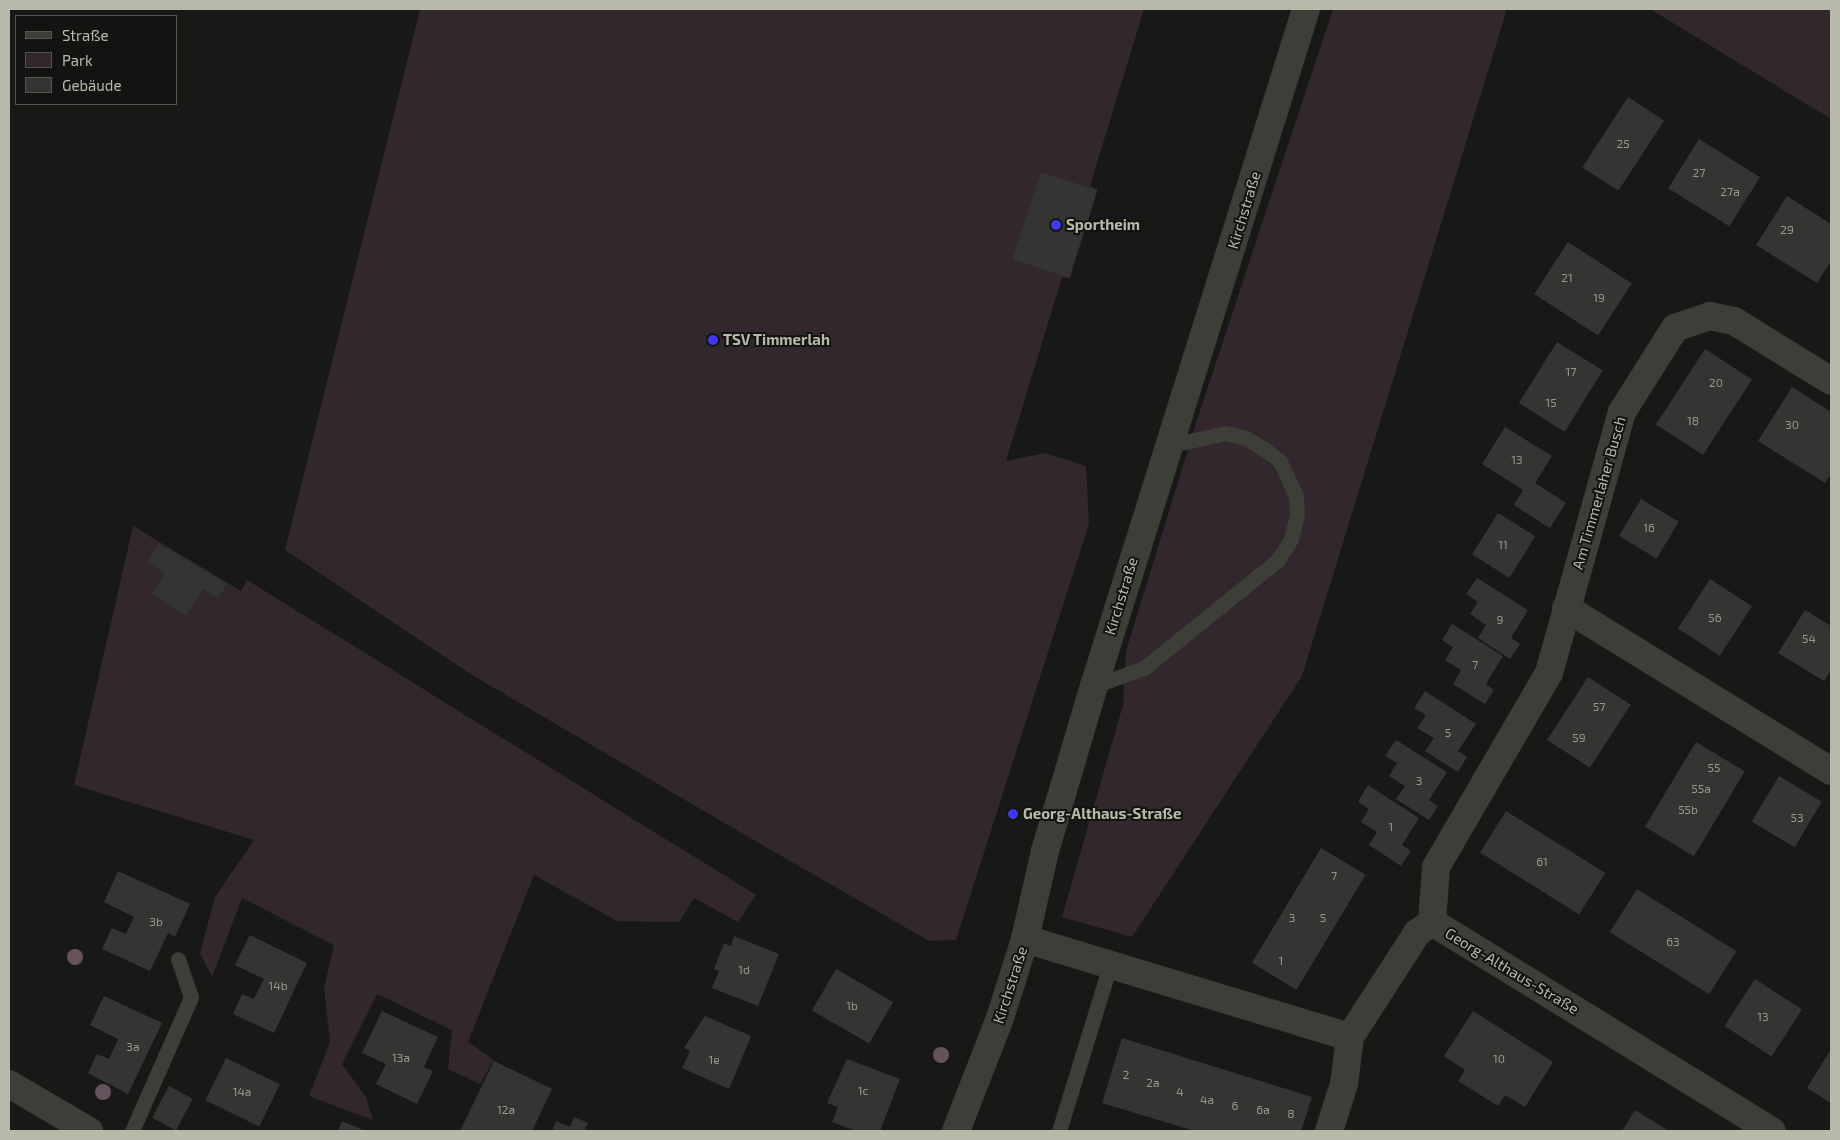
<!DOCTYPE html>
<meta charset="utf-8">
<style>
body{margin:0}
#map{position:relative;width:1840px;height:1140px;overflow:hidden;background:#181917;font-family:"Exo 2",sans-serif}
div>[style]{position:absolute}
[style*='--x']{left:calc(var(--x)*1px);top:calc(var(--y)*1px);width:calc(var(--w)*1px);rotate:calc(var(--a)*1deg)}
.green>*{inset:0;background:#31272c}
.building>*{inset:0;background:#343532;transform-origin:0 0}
.service>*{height:15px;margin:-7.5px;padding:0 7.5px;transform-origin:7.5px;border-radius:7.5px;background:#3d3e38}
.minor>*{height:28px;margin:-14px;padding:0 14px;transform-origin:14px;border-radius:14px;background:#3d3e38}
.tertiary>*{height:28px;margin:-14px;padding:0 14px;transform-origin:14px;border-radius:14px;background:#3d3e38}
.trees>*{width:16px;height:16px;margin:-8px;border-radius:50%;background:#65525c}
.dots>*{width:14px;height:14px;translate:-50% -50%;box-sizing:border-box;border:2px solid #131412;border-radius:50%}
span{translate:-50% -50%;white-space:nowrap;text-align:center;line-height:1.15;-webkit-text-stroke:4px #131412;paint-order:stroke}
.number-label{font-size:12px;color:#97988b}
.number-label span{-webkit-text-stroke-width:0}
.street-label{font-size:15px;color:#b8b9a9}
.poi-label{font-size:15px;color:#b8b9a9;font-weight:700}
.left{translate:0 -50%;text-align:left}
.frame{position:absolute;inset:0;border:10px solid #b8b9a9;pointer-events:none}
.legend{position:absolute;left:15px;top:15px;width:162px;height:90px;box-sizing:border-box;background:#131412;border:1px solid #55564e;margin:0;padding:6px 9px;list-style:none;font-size:15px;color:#b8b9a9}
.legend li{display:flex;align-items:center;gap:10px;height:25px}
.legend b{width:25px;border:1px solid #55564e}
</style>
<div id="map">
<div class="green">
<div style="clip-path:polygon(420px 9px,1144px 9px,1090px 186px,1098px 189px,1070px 278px,1062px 277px,1006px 461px,1045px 453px,1086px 466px,1089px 524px,956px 940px,929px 941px,733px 828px,472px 675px,285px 550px)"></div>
<div style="clip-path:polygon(1333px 9px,1507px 9px,1302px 676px,1132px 937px,1062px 917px,1123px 705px,1126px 651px,1198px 417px)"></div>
<div style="clip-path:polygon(1650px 9px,1831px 9px,1831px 119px)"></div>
<div style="clip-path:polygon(133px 526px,241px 591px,247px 580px,756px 895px,738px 922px,694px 898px,679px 922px,617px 921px,534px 875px,468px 1042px,494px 1060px,480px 1084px,448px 1069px,452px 1030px,377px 994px,342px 1064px,366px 1097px,373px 1120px,309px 1096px,330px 1042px,324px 988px,334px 945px,242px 898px,212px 977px,200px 953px,215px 897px,254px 840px,74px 785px)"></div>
</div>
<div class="building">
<div style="left:1628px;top:97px;width:43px;height:84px;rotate:33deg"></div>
<div style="left:1699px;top:139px;width:72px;height:58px;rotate:32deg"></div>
<div style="left:1041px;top:172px;width:59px;height:92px;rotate:18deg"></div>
<div style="clip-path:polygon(1787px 196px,1831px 224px,1831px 261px,1817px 283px,1756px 245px)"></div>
<div style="left:1568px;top:242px;width:76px;height:62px;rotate:33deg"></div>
<div style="left:1557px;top:342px;width:54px;height:72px;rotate:32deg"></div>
<div style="left:1705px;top:349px;width:56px;height:90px;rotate:33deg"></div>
<div style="clip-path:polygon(1792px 387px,1831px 412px,1831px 474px,1825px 483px,1758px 441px)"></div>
<div style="clip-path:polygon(1505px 427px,1552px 456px,1535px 483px,1566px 503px,1550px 528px,1514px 505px,1523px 490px,1482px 464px)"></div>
<div style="left:1641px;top:499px;width:44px;height:43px;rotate:31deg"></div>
<div style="left:1498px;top:513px;width:44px;height:49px;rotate:32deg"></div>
<div style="clip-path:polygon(159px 544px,227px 584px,218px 598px,203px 589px,186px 615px,152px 594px,165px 573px,148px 562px)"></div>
<div style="clip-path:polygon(1477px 578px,1528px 610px,1511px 638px,1520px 644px,1510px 659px,1478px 638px,1486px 625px,1470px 614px,1478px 602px,1466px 594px)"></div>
<div style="left:1710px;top:579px;width:50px;height:59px;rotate:33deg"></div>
<div style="clip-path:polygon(1805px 610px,1831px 626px,1831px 670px,1824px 681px,1778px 653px)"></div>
<div style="clip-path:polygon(1452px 624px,1503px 656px,1486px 684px,1494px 690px,1485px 704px,1453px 684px,1461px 670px,1445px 660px,1453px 647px,1442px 640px)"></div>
<div style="left:1588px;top:677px;width:51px;height:75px;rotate:33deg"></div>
<div style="clip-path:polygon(1425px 691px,1476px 724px,1458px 751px,1467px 757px,1458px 772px,1425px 751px,1434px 738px,1417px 728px,1426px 715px,1414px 708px)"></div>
<div style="clip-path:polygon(1396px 740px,1447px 772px,1429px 800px,1438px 806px,1429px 820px,1396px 799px,1405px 786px,1389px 776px,1397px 763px,1385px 756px)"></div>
<div style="left:1696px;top:742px;width:57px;height:99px;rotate:31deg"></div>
<div style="left:1779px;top:776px;width:50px;height:53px;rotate:31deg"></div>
<div style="clip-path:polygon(1368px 785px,1419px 818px,1402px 845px,1411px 851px,1401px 866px,1369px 845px,1377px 832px,1361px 822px,1369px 809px,1358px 802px)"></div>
<div style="left:1506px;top:811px;width:117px;height:49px;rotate:32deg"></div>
<div style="left:1321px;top:848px;width:52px;height:134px;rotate:31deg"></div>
<div style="clip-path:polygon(118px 871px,190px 904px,175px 937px,168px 933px,150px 971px,102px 949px,112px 928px,126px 934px,134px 917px,104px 902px)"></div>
<div style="left:1637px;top:889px;width:117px;height:51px;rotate:32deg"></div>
<div style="clip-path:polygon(250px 935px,307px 963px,274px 1033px,233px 1014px,242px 994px,254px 999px,264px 979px,235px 965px)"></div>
<div style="clip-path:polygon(734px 936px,779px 954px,758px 1006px,712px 988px,719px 971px,714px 969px,724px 943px,731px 946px)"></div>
<div style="left:836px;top:969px;width:66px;height:48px;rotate:30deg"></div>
<div style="left:1755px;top:979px;width:56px;height:56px;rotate:33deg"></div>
<div style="clip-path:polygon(104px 996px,162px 1023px,128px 1094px,88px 1073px,97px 1054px,109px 1059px,118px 1039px,90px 1025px)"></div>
<div style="clip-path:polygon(382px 1011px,438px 1037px,424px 1067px,433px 1071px,417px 1104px,376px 1084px,386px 1064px,362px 1053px)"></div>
<div style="clip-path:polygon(1473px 1011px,1553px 1062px,1525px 1107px,1505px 1095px,1498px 1106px,1458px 1081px,1465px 1070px,1444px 1056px)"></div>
<div style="clip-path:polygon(705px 1016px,751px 1036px,729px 1089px,682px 1068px,690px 1051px,684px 1048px)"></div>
<div style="clip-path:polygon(1122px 1038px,1312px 1097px,1301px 1131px,1195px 1131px,1102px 1103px)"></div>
<div style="clip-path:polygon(1831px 1049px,1831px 1103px,1807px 1088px)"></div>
<div style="left:226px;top:1058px;width:60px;height:47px;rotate:26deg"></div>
<div style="clip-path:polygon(847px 1059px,900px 1079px,880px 1131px,856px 1131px,832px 1122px,838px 1107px,827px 1103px)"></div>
<div style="clip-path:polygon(494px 1061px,552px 1089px,532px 1131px,460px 1131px)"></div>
<div style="left:169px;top:1086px;width:27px;height:36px;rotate:28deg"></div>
<div style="clip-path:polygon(1635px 1110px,1669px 1131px,1622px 1131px)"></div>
<div style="clip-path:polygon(574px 1117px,588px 1123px,584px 1131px,552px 1131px,556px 1121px,570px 1127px)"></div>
<div style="clip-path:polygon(342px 1121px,365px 1131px,338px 1131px)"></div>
</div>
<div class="service">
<div style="--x:1094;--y:686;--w:53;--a:-19.8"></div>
<div style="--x:1144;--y:668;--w:172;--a:-38.9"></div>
<div style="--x:1278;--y:560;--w:25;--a:-58"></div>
<div style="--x:1291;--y:539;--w:25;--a:-76"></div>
<div style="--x:1297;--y:515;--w:19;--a:-93"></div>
<div style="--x:1296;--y:496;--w:38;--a:-115"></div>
<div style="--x:1280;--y:461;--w:20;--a:-143"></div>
<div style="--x:1264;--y:449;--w:21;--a:-149"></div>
<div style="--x:1246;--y:438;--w:21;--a:-166"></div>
<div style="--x:1226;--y:433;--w:60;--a:167.6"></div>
<div style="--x:132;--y:1131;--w:146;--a:-66.2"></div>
<div style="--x:191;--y:997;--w:40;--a:-108.9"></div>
<div style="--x:1059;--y:1131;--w:174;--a:-72.9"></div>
</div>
<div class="minor">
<div style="--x:1566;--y:608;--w:311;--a:31.6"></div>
<div style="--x:1432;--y:922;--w:55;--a:-85.8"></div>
<div style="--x:1436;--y:867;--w:225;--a:-59.8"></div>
<div style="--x:1549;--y:673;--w:271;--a:-74.4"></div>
<div style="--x:1622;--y:412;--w:99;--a:-57.8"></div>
<div style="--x:1675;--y:328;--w:37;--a:-19"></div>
<div style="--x:1710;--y:316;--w:25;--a:12"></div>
<div style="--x:1734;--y:321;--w:114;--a:31.7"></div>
<div style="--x:1025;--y:939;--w:339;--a:16.8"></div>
<div style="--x:1350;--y:1037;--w:124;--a:-57.2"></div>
<div style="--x:1417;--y:933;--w:19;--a:-36"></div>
<div style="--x:1432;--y:922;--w:399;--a:31.6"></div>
<div style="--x:9;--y:1084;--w:93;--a:30.4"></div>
<div style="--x:1329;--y:1131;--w:49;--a:-72.3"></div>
<div style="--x:1344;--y:1084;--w:47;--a:-82.7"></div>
</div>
<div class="tertiary">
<div style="--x:956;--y:1131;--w:121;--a:-68.7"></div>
<div style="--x:1000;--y:1018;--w:83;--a:-72.4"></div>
<div style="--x:1025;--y:939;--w:90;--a:-77.2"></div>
<div style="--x:1045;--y:851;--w:172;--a:-73.5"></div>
<div style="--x:1094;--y:686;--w:709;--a:-72.61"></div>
</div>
<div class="trees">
<div style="left:75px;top:957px"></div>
<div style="left:941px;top:1055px"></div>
<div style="left:103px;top:1092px"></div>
</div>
<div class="dots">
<div style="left:1056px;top:225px;background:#4038f0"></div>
<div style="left:713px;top:340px;background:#4038f0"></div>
<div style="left:1013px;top:814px;background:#4038f0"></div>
</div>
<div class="number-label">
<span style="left:1623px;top:144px">25</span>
<span style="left:1699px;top:173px">27</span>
<span style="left:1730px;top:192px">27a</span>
<span style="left:1787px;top:230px">29</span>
<span style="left:1567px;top:278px">21</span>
<span style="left:1599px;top:298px">19</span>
<span style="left:1571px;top:372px">17</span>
<span style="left:1716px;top:383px">20</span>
<span style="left:1551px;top:403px">15</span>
<span style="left:1693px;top:421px">18</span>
<span style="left:1792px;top:425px">30</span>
<span style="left:1517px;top:460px">13</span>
<span style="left:1649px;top:528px">16</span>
<span style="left:1503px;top:545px">11</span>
<span style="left:1715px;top:618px">56</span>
<span style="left:1500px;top:620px">9</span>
<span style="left:1809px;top:639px">54</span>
<span style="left:1475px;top:665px">7</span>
<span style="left:1599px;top:707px">57</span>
<span style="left:1448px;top:733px">5</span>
<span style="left:1579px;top:738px">59</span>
<span style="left:1714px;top:768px">55</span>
<span style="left:1419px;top:781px">3</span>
<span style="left:1701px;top:789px">55a</span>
<span style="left:1688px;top:810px">55b</span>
<span style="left:1797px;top:818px">53</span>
<span style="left:1391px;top:827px">1</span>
<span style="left:1542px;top:862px">61</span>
<span style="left:1334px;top:876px">7</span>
<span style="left:1292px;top:918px">3</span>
<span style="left:1323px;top:918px">5</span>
<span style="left:156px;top:922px">3b</span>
<span style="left:1673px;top:942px">63</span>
<span style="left:1281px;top:961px">1</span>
<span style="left:744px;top:970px">1d</span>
<span style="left:278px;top:986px">14b</span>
<span style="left:852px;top:1006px">1b</span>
<span style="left:1763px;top:1017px">13</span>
<span style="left:133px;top:1047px">3a</span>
<span style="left:401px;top:1058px">13a</span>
<span style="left:1499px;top:1059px">10</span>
<span style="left:714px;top:1060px">1e</span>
<span style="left:1126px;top:1075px">2</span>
<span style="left:1153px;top:1083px">2a</span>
<span style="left:863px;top:1091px">1c</span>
<span style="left:242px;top:1092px">14a</span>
<span style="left:1180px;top:1092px">4</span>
<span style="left:1207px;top:1100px">4a</span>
<span style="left:1235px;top:1106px">6</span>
<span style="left:506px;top:1110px">12a</span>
<span style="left:1263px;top:1110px">6a</span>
<span style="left:1291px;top:1114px">8</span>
</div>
<div class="street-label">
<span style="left:1244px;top:210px;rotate:-73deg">Kirchstraße</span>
<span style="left:1599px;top:493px;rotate:-74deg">Am Timmerlaher Busch</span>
<span style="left:1121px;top:596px;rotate:-73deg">Kirchstraße</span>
<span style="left:1512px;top:971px;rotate:31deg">Georg-Althaus-Straße</span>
<span style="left:1010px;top:985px;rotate:-72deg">Kirchstraße</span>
</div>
<div class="poi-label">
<span class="left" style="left:1066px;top:225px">Sportheim</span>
<span class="left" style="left:723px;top:340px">TSV Timmerlah</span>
<span class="left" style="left:1023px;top:814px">Georg-Althaus-Straße</span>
</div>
<div class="frame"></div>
<ul class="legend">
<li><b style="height:6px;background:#3d3e38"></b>Straße</li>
<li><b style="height:14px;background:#31272c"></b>Park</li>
<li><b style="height:14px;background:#343532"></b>Gebäude</li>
</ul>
</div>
